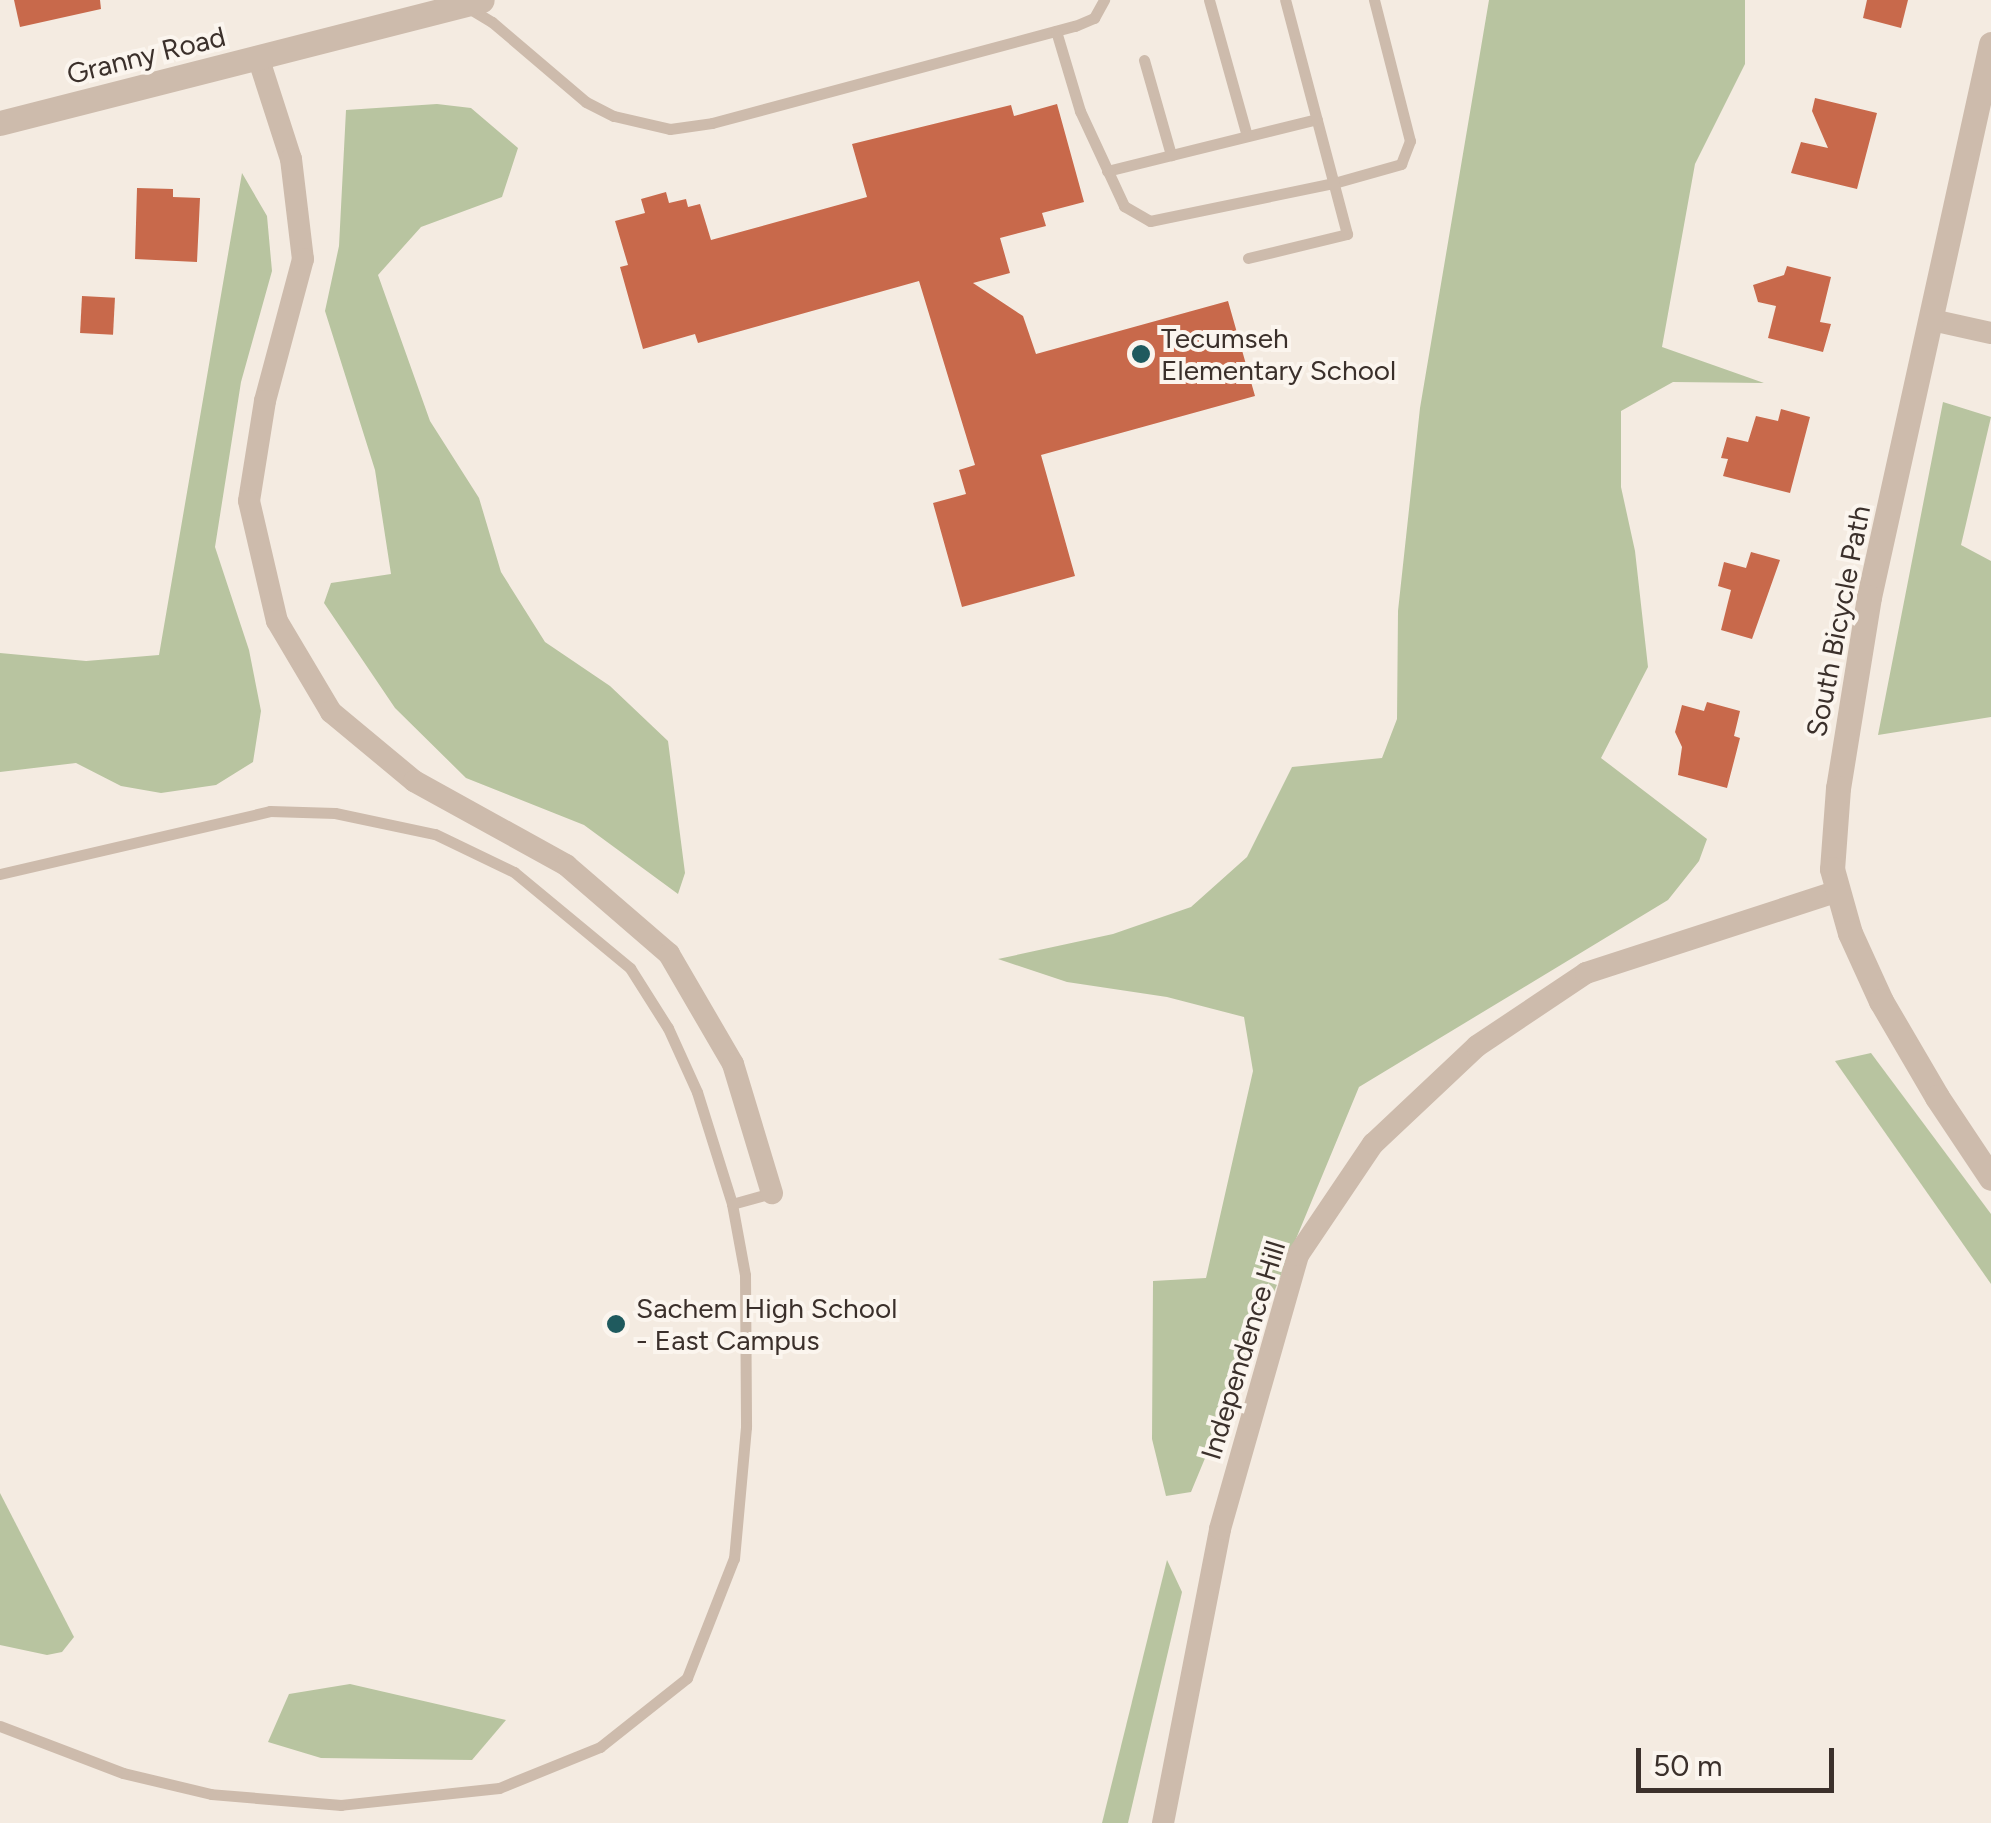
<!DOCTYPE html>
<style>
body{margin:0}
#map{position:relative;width:1991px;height:1823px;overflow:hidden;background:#f4ebe1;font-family:Figtree,sans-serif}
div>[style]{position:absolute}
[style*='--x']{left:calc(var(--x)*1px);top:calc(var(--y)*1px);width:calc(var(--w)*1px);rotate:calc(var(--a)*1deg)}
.green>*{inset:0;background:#b8c4a0}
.building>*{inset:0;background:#c8694b;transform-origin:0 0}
.service>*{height:11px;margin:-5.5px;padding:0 5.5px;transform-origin:5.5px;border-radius:5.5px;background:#cdbbac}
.minor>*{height:22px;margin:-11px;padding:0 11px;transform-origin:11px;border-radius:11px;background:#cdbbac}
.tertiary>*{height:25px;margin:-12.5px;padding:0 12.5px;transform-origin:12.5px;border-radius:12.5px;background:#cdbbac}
.dots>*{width:28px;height:28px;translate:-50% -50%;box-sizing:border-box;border:5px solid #fbf5ee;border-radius:50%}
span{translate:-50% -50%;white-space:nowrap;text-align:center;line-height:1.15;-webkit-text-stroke:8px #fbf5ee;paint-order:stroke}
.street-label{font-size:28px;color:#3b302b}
.poi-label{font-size:28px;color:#3b302b}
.left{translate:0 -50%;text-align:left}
.scale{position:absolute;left:1636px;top:1748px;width:198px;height:45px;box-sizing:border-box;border:5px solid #3b302b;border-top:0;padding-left:12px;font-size:30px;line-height:35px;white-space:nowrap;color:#3b302b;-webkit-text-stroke:8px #fbf5ee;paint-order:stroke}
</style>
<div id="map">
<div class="green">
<div style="clip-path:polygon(1489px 0,1745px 0,1745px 64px,1695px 164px,1662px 347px,1764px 383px,1673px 382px,1621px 411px,1621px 487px,1635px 551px,1648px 667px,1601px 758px,1707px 839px,1699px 861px,1668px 900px,1359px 1087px,1191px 1492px,1166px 1496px,1152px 1439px,1153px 1281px,1206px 1278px,1253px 1071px,1244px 1017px,1167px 997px,1067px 982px,998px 959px,1113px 934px,1191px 907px,1247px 857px,1292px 767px,1382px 758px,1397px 719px,1398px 611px,1420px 408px)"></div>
<div style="clip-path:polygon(437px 104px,471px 108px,518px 148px,502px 197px,421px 227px,378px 275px,430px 421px,479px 498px,501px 572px,545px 642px,610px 686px,668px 741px,685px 873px,678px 894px,584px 825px,466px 778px,395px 708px,324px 603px,331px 583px,391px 574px,375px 470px,325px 311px,339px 246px,346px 110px)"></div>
<div style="clip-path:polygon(242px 173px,267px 216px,272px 271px,241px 382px,215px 547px,249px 650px,261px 711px,253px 762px,216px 785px,161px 793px,121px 786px,76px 763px,0 772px,0 653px,86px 661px,159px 655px)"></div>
<div style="clip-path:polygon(1943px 402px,1991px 417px,1961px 545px,1991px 561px,1991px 717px,1878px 735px)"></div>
<div style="clip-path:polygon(1871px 1053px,1991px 1214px,1991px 1284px,1835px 1061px)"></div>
<div style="clip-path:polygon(0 1493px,74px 1637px,62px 1652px,47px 1655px,0 1645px)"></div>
<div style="clip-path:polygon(1167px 1560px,1182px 1592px,1128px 1823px,1102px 1823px)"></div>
<div style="clip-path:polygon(350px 1684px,506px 1720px,472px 1760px,321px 1758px,268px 1742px,289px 1694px)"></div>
</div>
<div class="building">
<div style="clip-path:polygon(14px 0,100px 0,101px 9px,20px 27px)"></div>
<div style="clip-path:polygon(1867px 0,1908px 0,1901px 28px,1863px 18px)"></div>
<div style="clip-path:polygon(1815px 98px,1877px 113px,1857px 189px,1791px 173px,1801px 142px,1828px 148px,1812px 111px)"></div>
<div style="clip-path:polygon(1057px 104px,1084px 202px,1042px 213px,1046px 226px,1000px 238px,1010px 273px,973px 283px,1023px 316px,1036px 354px,1228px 301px,1255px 396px,1041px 455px,1075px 576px,962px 607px,933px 503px,966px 494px,959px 470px,975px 465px,919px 281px,698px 343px,695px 334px,643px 349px,620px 267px,628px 265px,615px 221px,645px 213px,641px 199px,666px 192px,669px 203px,686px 199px,688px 207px,700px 204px,711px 240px,867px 197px,852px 144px,1011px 105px,1014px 116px)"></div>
<div style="clip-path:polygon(137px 188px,173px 189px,173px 197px,200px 198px,197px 262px,135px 259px)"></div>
<div style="clip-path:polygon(1787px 266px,1831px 277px,1820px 322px,1831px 324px,1823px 352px,1768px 338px,1776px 306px,1758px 302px,1753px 285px,1784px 275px)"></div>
<div style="left:82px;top:296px;width:33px;height:37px;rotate:3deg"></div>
<div style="clip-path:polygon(1781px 409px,1810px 417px,1790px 493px,1723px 476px,1728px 459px,1721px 458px,1727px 437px,1748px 442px,1756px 416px,1778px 421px)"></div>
<div style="clip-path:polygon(1751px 552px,1780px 560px,1752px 639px,1721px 630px,1731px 590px,1718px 586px,1724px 562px,1746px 568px)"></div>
<div style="clip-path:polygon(1707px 702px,1740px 711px,1734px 736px,1740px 738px,1727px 788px,1678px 775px,1682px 747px,1675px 732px,1682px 705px,1704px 711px)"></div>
</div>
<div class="service">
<div style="--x:1209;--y:0;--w:141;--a:74.4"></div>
<div style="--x:467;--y:7;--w:29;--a:31"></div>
<div style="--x:492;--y:22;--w:123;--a:40.4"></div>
<div style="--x:586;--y:102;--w:31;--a:27"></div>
<div style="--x:614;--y:116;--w:57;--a:13.1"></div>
<div style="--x:670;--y:129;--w:42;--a:-8.1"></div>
<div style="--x:712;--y:123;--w:376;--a:-15"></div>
<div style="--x:1075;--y:26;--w:21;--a:-23"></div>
<div style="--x:1094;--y:18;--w:21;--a:-61"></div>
<div style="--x:1056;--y:31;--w:84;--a:73.3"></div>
<div style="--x:1080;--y:111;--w:105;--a:65.1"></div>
<div style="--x:1124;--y:206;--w:30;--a:30"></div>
<div style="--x:1150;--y:221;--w:188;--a:-11.7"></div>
<div style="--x:1334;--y:183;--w:70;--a:-15.8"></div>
<div style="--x:1401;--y:164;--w:25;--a:-69"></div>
<div style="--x:1410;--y:141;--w:146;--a:-104.3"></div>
<div style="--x:1144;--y:60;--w:99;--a:74.1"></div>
<div style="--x:1107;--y:171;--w:216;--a:-13.9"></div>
<div style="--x:1248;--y:258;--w:102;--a:-13.6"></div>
<div style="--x:1347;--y:234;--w:242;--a:-104.8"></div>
<div style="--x:0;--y:874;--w:277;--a:-13.1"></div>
<div style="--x:270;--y:811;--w:65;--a:1.8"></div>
<div style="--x:335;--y:813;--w:102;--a:11.9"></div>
<div style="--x:435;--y:834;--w:88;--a:25.7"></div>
<div style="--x:514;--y:872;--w:151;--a:39.6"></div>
<div style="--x:630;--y:968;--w:71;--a:57.7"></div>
<div style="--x:668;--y:1028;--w:70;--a:65.6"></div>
<div style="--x:697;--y:1092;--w:117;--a:72.6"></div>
<div style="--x:732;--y:1204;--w:72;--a:79.6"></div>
<div style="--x:745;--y:1275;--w:152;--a:89.6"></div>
<div style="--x:746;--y:1427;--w:132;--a:95.2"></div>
<div style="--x:734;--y:1558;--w:129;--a:111.4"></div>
<div style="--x:687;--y:1678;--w:111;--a:141.6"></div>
<div style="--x:600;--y:1747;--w:109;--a:157.9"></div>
<div style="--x:499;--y:1788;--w:159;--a:173.9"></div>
<div style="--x:341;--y:1805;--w:130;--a:-175.2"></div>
<div style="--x:211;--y:1794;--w:90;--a:-166.6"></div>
<div style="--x:123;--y:1773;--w:132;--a:-159.1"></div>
<div style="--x:732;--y:1204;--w:41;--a:-15.4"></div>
</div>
<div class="minor">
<div style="--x:258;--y:57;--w:107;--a:72.1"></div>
<div style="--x:291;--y:159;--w:101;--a:83.2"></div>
<div style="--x:303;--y:259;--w:147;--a:105"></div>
<div style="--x:265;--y:401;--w:101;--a:99.1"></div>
<div style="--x:249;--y:501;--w:123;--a:76.9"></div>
<div style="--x:277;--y:621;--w:106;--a:59.3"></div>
<div style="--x:331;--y:712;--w:108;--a:39.7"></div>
<div style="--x:414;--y:781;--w:174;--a:28.9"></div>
<div style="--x:566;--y:865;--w:136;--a:40.8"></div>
<div style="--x:669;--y:954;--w:127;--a:59.8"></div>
<div style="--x:733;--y:1064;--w:135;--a:73.2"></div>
<div style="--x:1932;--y:320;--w:60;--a:12.4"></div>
<div style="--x:1163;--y:1823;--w:299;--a:-79"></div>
<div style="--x:1220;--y:1529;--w:285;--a:-74.1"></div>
<div style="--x:1298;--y:1255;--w:134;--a:-56"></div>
<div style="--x:1373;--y:1144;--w:143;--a:-43.3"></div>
<div style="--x:1477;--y:1046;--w:131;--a:-33.8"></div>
<div style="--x:1586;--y:973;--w:262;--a:-18"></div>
</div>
<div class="tertiary">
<div style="--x:1991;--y:44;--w:566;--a:102.44"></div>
<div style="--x:1869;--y:597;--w:193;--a:99.2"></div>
<div style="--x:1838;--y:788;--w:81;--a:94.2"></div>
<div style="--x:1832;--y:869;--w:66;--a:74.3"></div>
<div style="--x:1850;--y:933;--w:75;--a:65.5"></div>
<div style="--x:1881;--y:1001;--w:111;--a:59.7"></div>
<div style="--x:1937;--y:1097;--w:97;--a:56.3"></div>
<div style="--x:0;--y:123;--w:497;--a:-14.3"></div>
</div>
<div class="dots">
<div style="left:1141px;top:354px;background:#1f5a5e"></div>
<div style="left:616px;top:1324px;background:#1f5a5e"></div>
</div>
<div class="street-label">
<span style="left:146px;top:55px;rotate:-14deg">Granny Road</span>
<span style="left:1838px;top:621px;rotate:-79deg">South Bicycle Path</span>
<span style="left:1243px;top:1350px;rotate:-73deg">Independence Hill</span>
</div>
<div class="poi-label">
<span class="left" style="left:1161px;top:354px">Tecumseh<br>Elementary School</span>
<span class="left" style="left:636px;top:1324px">Sachem High School<br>- East Campus</span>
</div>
<div class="scale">50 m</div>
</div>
